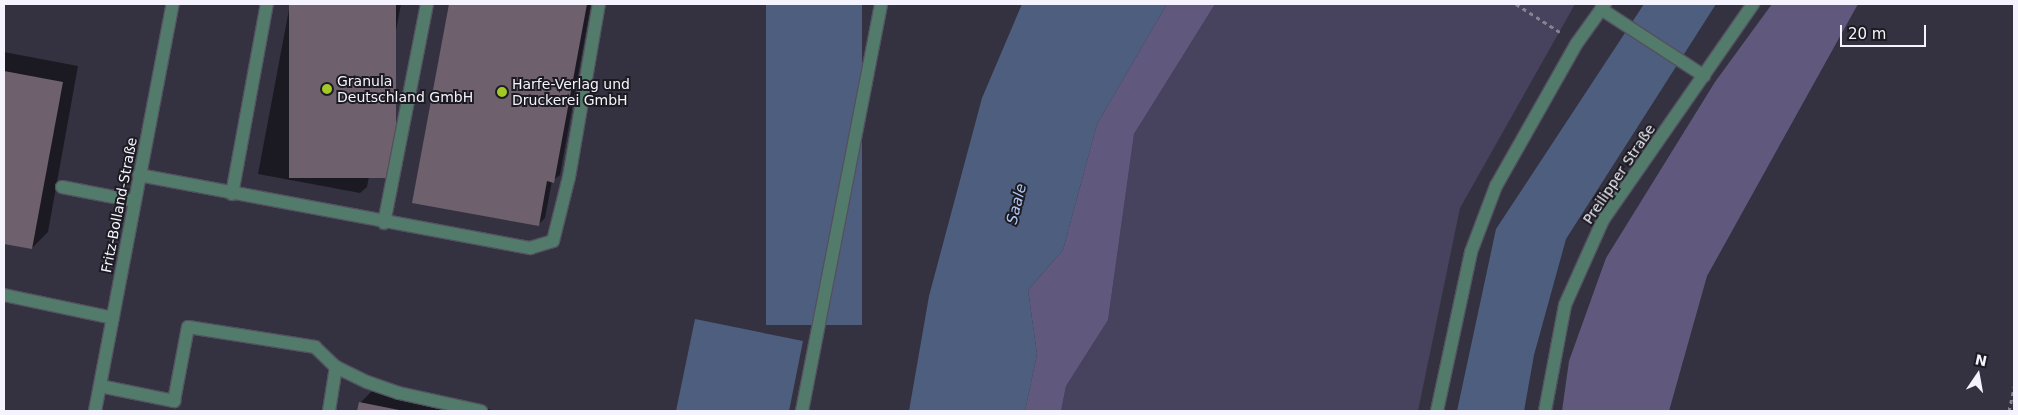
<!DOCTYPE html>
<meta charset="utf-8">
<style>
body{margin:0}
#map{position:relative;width:2018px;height:415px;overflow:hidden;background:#343241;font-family:"DejaVu Sans",sans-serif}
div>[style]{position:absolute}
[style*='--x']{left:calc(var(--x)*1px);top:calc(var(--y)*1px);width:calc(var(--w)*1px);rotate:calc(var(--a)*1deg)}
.green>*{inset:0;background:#47425e}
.forest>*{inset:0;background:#60597d}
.water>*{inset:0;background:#4e5e7f;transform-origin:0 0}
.shadow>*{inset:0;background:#0007}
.building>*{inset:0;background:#6e606d;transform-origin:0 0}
.path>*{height:3px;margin-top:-1.5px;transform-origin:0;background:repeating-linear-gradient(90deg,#858390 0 4px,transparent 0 8px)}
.roads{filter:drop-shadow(1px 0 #53515f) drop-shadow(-1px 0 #53515f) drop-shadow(0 1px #53515f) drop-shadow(0 -1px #53515f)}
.lane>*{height:12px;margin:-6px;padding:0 6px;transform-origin:6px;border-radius:6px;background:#537b6b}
.street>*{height:12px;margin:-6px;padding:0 6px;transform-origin:6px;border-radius:6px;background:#537b6b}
.dots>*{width:14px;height:14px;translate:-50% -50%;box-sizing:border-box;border:2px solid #1c1b22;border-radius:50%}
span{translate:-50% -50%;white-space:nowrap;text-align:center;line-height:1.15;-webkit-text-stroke:4px #1c1b22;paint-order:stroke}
.poi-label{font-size:14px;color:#f5f3fd}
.left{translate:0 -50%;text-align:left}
.street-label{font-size:14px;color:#f5f3fd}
.water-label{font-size:15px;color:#b0c7f5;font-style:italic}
.frame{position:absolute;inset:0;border:5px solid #f5f3fd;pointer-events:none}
.north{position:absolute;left:1953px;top:350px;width:50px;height:50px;-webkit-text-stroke:4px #1c1b22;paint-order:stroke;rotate:12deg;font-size:14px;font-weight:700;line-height:20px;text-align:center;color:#f5f3fd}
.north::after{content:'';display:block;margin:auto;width:18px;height:22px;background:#f5f3fd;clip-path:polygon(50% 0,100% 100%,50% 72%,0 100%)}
.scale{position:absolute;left:1840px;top:25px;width:86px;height:22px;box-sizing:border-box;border:2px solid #f5f3fd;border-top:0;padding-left:6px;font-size:15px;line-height:18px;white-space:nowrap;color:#f5f3fd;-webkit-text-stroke:4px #1c1b22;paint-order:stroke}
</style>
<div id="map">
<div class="green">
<div style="clip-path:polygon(1215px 4px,1575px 4px,1460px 208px,1418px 411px,1061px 411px,1066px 386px,1108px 320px,1134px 134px)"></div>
</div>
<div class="forest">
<div style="clip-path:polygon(1167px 4px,1215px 4px,1134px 134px,1108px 320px,1066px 386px,1061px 411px,1025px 411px,1037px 354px,1028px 290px,1063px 250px,1097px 124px)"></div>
<div style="clip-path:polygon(1772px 4px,1858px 4px,1707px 276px,1669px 411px,1562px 411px,1569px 361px,1606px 258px,1715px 82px)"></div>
</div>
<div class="water">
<div style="left:766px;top:4px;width:96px;height:321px"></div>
<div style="clip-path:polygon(1022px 4px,1167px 4px,1097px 124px,1063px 250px,1028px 290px,1037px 354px,1025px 411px,909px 411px,929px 296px,982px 98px)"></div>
<div style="clip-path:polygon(1644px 4px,1716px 4px,1566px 239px,1534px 355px,1524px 411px,1457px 411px,1496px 229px)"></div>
<div style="clip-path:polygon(695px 319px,803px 341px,789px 411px,676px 411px)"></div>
</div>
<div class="shadow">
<div style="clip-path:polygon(290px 4px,401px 4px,367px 187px,360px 193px,258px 174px)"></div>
<div style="clip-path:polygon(450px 4px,591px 4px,560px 175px,552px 181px,545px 218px,538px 225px,414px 202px)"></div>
<div style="clip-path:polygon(4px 52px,78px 66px,48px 232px,32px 248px,4px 243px)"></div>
<div style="clip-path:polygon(376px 387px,498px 411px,358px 411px,360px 403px)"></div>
</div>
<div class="building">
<div style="left:289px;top:4px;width:107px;height:174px"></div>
<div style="clip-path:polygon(449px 4px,587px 4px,554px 183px,547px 181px,539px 226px,412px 203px)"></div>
<div style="clip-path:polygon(4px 71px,63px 82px,32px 249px,4px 244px)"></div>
<div style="clip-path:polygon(359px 402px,399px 410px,399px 411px,357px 411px)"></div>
</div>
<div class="path">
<div style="--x:1516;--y:4;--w:52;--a:32.5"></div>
<div style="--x:2009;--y:411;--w:25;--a:-78"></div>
</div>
<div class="roads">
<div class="lane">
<div style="--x:139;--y:175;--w:398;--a:10.6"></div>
<div style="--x:530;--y:248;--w:24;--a:-17"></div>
<div style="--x:553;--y:241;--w:66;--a:-76"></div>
<div style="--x:569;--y:177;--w:176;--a:-80.2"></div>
<div style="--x:62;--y:187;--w:73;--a:11"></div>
<div style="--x:232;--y:194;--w:193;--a:-79.6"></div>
<div style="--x:384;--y:223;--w:223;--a:-78.9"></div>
<div style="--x:4;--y:295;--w:111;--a:11.9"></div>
<div style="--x:100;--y:386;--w:76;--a:11.5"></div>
<div style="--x:174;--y:401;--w:75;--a:-79.3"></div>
<div style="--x:188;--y:327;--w:129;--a:8.9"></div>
<div style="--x:315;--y:347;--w:29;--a:44"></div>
<div style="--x:336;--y:367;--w:34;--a:26"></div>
<div style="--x:367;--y:382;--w:34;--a:19"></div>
<div style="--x:399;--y:393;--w:84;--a:12.4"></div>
<div style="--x:329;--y:411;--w:45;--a:-81"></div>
<div style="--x:802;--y:411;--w:415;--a:-79"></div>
<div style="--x:1437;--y:411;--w:163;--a:-77.9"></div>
<div style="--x:1471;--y:252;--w:71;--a:-69.3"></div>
<div style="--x:1496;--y:186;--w:164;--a:-60.5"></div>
<div style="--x:1577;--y:43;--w:48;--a:-54.3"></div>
</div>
<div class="street">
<div style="--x:1601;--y:9;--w:123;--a:33"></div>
<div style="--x:95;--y:411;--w:414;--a:-79.2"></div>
<div style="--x:1545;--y:411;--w:108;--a:-79.3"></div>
<div style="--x:1565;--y:305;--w:93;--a:-65.9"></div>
<div style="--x:1603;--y:220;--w:263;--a:-55.2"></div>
</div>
</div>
<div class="dots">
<div style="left:327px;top:89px;background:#a3c927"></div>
<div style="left:502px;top:92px;background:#a3c927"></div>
</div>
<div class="poi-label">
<span class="left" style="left:337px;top:89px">Granula<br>Deutschland GmbH</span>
<span class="left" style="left:512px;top:92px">Harfe-Verlag und<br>Druckerei GmbH</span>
</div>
<div class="street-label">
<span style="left:1619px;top:174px;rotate:-56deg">Preilipper Straße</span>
<span style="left:119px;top:205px;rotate:-79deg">Fritz-Bolland-Straße</span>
</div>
<div class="water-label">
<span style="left:1017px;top:204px;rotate:-76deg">Saale</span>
</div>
<div class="frame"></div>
<div class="north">N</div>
<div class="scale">20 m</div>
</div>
